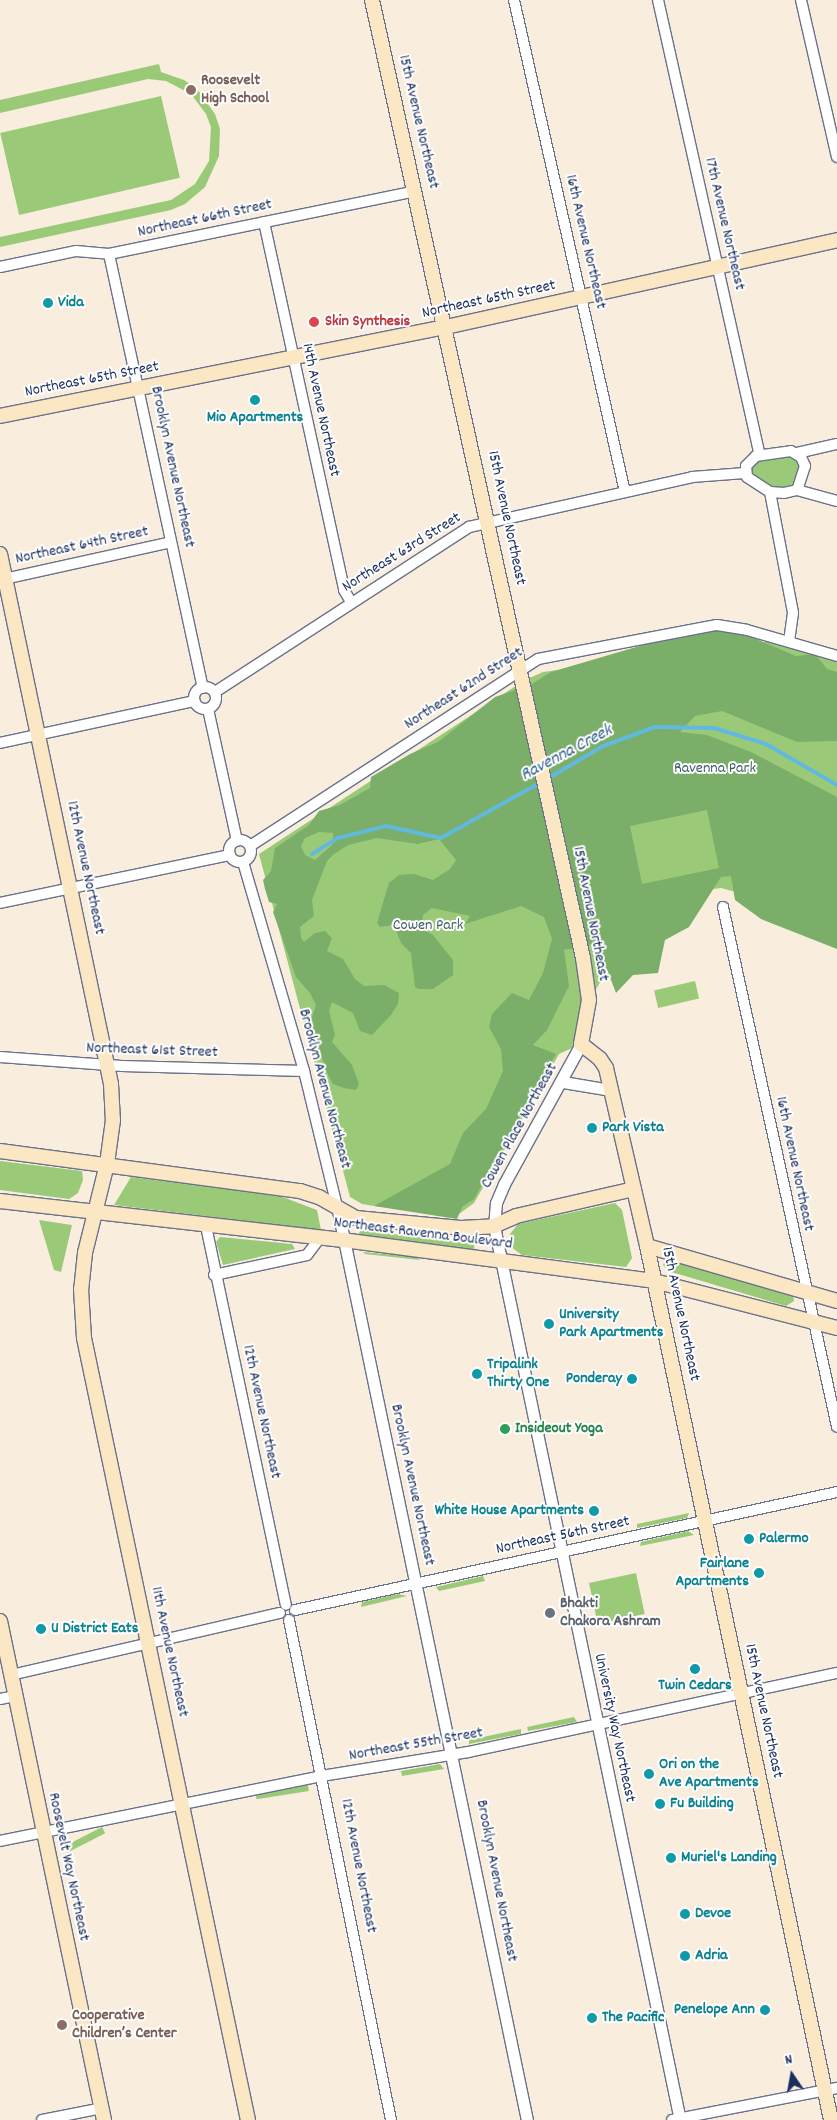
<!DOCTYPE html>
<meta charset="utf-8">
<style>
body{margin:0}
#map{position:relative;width:837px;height:2120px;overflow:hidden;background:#f9edde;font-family:Dekko,sans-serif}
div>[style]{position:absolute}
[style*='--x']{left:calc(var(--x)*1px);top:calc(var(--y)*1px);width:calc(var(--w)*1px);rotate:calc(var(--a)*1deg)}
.green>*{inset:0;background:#9aca78;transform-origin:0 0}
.forest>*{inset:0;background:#7bae68}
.stream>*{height:4px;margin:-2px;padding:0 2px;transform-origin:2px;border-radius:2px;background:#62b9df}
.roads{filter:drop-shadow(1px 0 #69728b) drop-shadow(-1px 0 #69728b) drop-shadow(0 1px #69728b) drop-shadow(0 -1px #69728b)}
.minor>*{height:10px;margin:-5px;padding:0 5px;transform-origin:5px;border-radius:5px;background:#fff}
.minor>.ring{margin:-5px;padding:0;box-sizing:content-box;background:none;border:10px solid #fff;border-radius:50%}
.tertiary>*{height:11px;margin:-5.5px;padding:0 5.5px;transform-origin:5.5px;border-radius:5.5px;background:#fff}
.secondary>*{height:14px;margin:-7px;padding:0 7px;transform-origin:7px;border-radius:7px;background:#fbe7c3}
.dots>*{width:14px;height:14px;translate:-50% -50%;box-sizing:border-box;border:2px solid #fff;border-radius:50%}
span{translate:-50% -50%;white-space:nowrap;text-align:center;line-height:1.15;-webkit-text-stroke:4px #fff;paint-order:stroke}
.education-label{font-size:16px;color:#785e54;font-weight:700}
.left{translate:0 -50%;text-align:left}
.street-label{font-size:16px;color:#1b2f5e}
.culture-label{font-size:16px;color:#0d838f;font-weight:700}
.right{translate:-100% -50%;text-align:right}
.health-label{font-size:16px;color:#be3a42;font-weight:700}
.park-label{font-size:16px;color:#415e66}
.leisure-label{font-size:16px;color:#27864d;font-weight:700}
.worship-label{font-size:16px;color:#5b616d;font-weight:700}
.water-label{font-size:18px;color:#345f8b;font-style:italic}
.north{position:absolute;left:767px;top:2050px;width:50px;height:50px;-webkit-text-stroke:4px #fff;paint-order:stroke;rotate:348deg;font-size:14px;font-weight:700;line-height:20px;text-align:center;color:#1b2f5e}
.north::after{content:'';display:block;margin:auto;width:18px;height:22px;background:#1b2f5e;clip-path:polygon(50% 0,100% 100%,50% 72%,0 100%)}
</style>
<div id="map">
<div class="green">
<div style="clip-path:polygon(159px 64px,161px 72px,184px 80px,197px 89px,215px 114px,220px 129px,219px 156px,205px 187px,185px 204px,171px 210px,0 247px,0 237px,171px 200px,195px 184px,209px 161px,211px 127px,206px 114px,191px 94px,166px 81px,148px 79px,0 113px,0 100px)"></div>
<div style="left:161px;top:96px;width:84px;height:165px;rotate:77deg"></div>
<div style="clip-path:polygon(788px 455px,797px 460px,800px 466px,795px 485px,788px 489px,773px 489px,754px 478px,750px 472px,754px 461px)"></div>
<div style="clip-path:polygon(793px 638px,837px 652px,837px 933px,762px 899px,721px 888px,689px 892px,628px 938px,589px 1000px,581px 1044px,559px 1054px,474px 1203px,459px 1214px,374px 1206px,362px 1204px,350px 1197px,259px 854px,525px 680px,543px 672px)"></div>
<div style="left:695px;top:981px;width:18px;height:42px;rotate:77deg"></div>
<div style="clip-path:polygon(0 1161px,82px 1171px,83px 1180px,78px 1193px,69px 1199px,0 1190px)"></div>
<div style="clip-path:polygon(131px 1177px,280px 1196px,317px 1210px,321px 1230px,114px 1205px)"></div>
<div style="clip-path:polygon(615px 1203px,622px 1210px,632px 1258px,626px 1267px,522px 1255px,511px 1247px,510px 1234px,518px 1224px)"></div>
<div style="clip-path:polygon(39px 1220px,72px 1225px,61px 1272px,54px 1270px)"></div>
<div style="clip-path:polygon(361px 1230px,474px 1244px,475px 1253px,357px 1236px)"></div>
<div style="clip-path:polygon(220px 1237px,292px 1244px,295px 1249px,223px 1265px,216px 1242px)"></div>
<div style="clip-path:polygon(363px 1252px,417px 1257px,420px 1260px,365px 1254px)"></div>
<div style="clip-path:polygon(667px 1258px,793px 1294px,794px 1301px,786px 1306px,668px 1271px,663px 1265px)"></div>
<div style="clip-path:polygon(689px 1513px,687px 1518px,637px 1528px,637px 1524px)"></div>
<div style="clip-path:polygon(688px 1531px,694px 1535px,640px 1546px,641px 1542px)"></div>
<div style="left:636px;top:1573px;width:42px;height:48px;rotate:78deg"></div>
<div style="clip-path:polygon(483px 1576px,485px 1581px,439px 1591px,436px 1587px)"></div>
<div style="clip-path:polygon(398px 1594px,407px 1596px,361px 1607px,362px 1602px)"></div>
<div style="clip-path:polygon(574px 1717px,577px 1722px,528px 1731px,527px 1727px)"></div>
<div style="clip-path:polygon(521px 1729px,521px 1734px,469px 1744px,469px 1740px)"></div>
<div style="clip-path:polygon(440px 1764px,444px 1769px,402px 1776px,401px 1771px)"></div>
<div style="left:308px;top:1785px;width:6px;height:53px;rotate:81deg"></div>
<div style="left:102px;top:1827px;width:7px;height:40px;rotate:63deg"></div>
</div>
<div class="forest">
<div style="clip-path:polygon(evenodd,707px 629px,733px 629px,796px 656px,815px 654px,827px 669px,837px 672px,837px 741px,797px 742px,722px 711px,695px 716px,680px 732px,707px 735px,751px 752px,837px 797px,837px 949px,761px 919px,735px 900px,731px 876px,721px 877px,689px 927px,665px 940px,658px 973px,633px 975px,616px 993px,597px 943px,564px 950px,569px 986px,547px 1030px,533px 1045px,556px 1054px,474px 1199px,462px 1207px,457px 1219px,374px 1206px,450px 1164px,463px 1133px,486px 1109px,503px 1071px,501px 1049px,489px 1027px,492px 1014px,512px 993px,529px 1000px,543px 973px,552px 939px,544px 917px,521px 906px,465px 924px,470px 916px,432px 908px,423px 915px,422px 929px,433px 935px,453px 960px,453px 975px,433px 989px,419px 989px,415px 987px,411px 953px,401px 943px,394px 925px,380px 927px,377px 923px,389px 883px,399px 875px,414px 874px,433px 880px,450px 869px,456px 860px,439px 839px,418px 844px,377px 838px,348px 845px,334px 854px,327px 861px,312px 900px,314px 916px,300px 927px,301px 938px,304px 942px,315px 933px,325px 931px,332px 938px,327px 951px,343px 959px,355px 979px,364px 986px,384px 985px,399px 993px,398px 1004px,391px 1015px,372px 1035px,360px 1031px,353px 1013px,332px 1002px,329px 1011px,335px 1035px,332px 1042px,352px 1065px,359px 1084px,356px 1090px,344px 1088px,333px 1084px,329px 1077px,314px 1037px,312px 1017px,316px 1005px,310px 993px,296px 977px,273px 912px,277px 904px,269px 902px,265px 889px,263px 880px,271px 871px,275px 848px,309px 825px,319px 811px,340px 805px,370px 788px,371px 777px,410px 754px,438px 742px,495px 697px,532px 684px,551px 672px,643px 645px,661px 635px,707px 629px,707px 810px,719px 868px,642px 884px,630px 826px,707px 810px,707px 629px,319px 832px,333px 833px,333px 838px,332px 845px,315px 860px,305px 855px,301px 846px,305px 838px,319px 832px)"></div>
</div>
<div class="stream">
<div style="--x:547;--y:779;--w:65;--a:-30.5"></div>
<div style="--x:603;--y:746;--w:55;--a:-20.1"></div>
<div style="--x:655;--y:727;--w:59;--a:1"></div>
<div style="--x:714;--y:728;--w:54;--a:17.1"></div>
<div style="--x:766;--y:744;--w:82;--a:30"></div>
<div style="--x:312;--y:854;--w:31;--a:-32"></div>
<div style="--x:338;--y:838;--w:49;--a:-14"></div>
<div style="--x:386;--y:826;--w:56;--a:12.3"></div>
<div style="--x:441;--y:838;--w:115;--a:-29.2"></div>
</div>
<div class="roads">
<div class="minor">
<div style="--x:514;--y:0;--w:504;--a:77.29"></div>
<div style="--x:658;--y:0;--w:466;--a:77.4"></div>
<div style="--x:801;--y:0;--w:161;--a:77.1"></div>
<div style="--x:264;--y:222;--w:377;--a:77.7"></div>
<div style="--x:344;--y:590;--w:14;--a:60"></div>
<div style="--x:109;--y:254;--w:444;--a:77.8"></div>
<div style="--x:0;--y:267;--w:78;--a:-11.9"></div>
<div style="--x:76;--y:251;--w:33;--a:5"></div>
<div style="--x:109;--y:254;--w:313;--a:-11.6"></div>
<div style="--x:791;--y:451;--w:12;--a:31"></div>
<div style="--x:801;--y:457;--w:10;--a:66"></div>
<div style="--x:805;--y:466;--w:25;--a:108"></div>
<div style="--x:797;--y:490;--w:13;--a:167"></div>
<div style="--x:784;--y:493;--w:14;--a:-176"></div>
<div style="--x:770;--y:492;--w:27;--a:-147"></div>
<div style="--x:747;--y:477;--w:11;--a:-95"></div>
<div style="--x:746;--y:466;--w:14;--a:-45"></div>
<div style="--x:756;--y:456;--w:35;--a:-8"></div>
<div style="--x:797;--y:453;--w:41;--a:-12.7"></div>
<div style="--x:797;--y:490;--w:41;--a:15.4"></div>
<div style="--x:770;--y:492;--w:123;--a:79.2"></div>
<div style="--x:793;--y:613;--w:29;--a:98"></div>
<div style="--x:0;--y:580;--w:175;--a:-12.5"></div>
<div class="ring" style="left:194px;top:687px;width:12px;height:12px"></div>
<div style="--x:215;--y:692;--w:303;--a:-33"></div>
<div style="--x:469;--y:527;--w:229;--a:-12.6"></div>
<div style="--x:692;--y:477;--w:53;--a:-4.3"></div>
<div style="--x:208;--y:709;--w:135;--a:77.6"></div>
<div style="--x:0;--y:743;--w:199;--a:-12.2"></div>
<div class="ring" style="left:229px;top:840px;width:12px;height:12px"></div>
<div style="--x:250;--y:846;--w:343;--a:-33"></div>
<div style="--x:538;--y:659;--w:182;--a:-10.8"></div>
<div style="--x:717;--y:625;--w:30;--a:9"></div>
<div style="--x:747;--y:630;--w:94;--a:16.1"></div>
<div style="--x:243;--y:862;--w:218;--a:73.7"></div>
<div style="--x:304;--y:1071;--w:139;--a:76.3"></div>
<div style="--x:0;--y:903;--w:235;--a:-11.8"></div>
<div style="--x:723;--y:907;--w:532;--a:77.63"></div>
<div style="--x:0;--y:1057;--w:122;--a:4.2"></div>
<div style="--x:122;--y:1066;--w:182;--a:1.6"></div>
<div style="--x:206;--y:1226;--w:387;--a:78.1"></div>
<div style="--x:214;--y:1275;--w:95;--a:-12.1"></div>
<div style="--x:307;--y:1255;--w:21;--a:-53"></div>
<div style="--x:295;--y:1610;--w:555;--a:-12.28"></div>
<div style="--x:289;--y:1620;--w:510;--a:78.47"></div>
<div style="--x:11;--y:1675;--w:276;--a:-13"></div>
<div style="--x:0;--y:1699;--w:15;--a:-11"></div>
<div style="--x:0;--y:1841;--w:328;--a:-11.4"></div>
<div style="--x:322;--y:1776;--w:148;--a:-9.3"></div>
<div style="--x:468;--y:1752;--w:377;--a:-12.1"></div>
<div style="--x:42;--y:2120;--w:61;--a:-11.3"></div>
<div style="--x:672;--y:2120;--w:168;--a:-11"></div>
</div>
<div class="tertiary">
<div style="--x:581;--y:1044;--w:160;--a:118.8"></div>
<div style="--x:504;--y:1184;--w:21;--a:113"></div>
<div style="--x:496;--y:1203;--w:23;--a:95"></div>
<div style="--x:494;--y:1226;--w:913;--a:78.25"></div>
<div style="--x:563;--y:1082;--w:49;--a:9.5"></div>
<div style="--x:337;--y:1206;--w:934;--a:78.26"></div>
</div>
<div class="secondary">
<div style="--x:372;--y:0;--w:981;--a:77.58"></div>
<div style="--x:583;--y:958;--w:42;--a:81.9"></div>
<div style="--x:589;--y:1000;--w:45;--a:100.3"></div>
<div style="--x:581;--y:1044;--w:24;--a:38"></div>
<div style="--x:600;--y:1059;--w:11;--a:56"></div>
<div style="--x:606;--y:1068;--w:183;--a:77"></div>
<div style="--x:647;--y:1246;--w:893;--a:78.11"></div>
<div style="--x:0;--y:416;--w:455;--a:-11.3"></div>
<div style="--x:446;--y:327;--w:401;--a:-12.5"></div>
<div style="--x:0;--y:554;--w:541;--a:78.17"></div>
<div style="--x:111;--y:1084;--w:36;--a:87"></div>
<div style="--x:113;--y:1120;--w:44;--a:97.8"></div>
<div style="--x:107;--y:1164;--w:92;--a:103.9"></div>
<div style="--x:85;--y:1253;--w:36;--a:96"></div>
<div style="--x:81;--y:1289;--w:49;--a:86.5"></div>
<div style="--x:84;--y:1338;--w:799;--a:78.16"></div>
<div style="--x:0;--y:1151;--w:303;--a:7.6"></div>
<div style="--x:300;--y:1191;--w:20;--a:18"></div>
<div style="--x:319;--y:1197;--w:43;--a:29.6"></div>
<div style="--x:356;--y:1218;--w:105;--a:5.4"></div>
<div style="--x:461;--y:1228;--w:33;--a:-3"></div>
<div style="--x:494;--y:1226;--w:24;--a:-24"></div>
<div style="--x:516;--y:1216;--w:121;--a:-12.9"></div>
<div style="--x:0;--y:1201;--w:345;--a:6.5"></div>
<div style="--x:343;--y:1240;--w:314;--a:7.5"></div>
<div style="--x:654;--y:1281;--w:189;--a:14.4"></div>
<div style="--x:647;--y:1246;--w:198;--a:16.1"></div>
<div style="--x:0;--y:1621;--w:510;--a:78.23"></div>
</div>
</div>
<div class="dots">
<div style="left:191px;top:90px;background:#8d6e63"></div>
<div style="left:48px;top:303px;background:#0f9aa8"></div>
<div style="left:314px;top:322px;background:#e0444e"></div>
<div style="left:255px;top:400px;background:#0f9aa8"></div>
<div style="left:592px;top:1128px;background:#0f9aa8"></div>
<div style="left:549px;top:1324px;background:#0f9aa8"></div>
<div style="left:477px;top:1374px;background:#0f9aa8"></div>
<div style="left:632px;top:1379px;background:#0f9aa8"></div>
<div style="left:505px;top:1429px;background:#2e9e5b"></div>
<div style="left:594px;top:1511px;background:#0f9aa8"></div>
<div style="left:749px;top:1539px;background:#0f9aa8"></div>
<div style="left:759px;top:1573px;background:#0f9aa8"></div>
<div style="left:550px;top:1613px;background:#6b7280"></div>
<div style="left:41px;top:1629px;background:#0f9aa8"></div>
<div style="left:695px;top:1669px;background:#0f9aa8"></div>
<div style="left:649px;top:1774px;background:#0f9aa8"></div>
<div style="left:660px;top:1804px;background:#0f9aa8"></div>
<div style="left:671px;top:1858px;background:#0f9aa8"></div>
<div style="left:685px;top:1914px;background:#0f9aa8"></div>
<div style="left:685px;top:1956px;background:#0f9aa8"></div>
<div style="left:765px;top:2010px;background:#0f9aa8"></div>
<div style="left:592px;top:2018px;background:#0f9aa8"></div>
<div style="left:62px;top:2025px;background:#8d6e63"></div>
</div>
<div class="education-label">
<span class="left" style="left:201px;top:90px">Roosevelt<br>High School</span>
<span class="left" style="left:72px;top:2025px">Cooperative<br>Children’s Center</span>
</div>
<div class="street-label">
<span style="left:418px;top:122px;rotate:77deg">15th Avenue Northeast</span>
<span style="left:205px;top:219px;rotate:-12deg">Northeast 66th Street</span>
<span style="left:724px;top:224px;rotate:77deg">17th Avenue Northeast</span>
<span style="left:585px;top:242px;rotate:77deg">16th Avenue Northeast</span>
<span style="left:489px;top:300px;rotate:-12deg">Northeast 65th Street</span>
<span style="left:92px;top:380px;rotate:-11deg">Northeast 65th Street</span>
<span style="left:320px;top:410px;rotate:78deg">14th Avenue Northeast</span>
<span style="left:172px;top:467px;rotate:78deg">Brooklyn Avenue Northeast</span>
<span style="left:506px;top:518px;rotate:78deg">15th Avenue Northeast</span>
<span style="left:82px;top:546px;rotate:-12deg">Northeast 64th Street</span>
<span style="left:402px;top:553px;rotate:-32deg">Northeast 63rd Street</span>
<span style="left:464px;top:689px;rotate:-33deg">Northeast 62nd Street</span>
<span style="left:85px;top:868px;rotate:78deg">12th Avenue Northeast</span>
<span style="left:590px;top:914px;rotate:79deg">15th Avenue Northeast</span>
<span style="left:152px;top:1051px;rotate:2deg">Northeast 61st Street</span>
<span style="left:324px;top:1089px;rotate:75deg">Brooklyn Avenue Northeast</span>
<span style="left:520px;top:1126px;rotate:-61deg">Cowen Place Northeast</span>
<span style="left:794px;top:1164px;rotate:78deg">16th Avenue Northeast</span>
<span style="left:423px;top:1234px;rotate:7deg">Northeast Ravenna Boulevard</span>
<span style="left:680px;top:1314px;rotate:78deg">15th Avenue Northeast</span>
<span style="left:261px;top:1412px;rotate:78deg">12th Avenue Northeast</span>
<span style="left:412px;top:1485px;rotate:78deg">Brooklyn Avenue Northeast</span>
<span style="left:563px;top:1536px;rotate:-12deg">Northeast 56th Street</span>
<span style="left:169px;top:1652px;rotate:78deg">11th Avenue Northeast</span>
<span style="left:763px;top:1711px;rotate:78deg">15th Avenue Northeast</span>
<span style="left:614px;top:1728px;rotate:78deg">University Way Northeast</span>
<span style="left:416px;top:1745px;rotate:-10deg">Northeast 55th Street</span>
<span style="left:358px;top:1866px;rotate:79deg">12th Avenue Northeast</span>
<span style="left:68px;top:1867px;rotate:78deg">Roosevelt Way Northeast</span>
<span style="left:496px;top:1881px;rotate:79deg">Brooklyn Avenue Northeast</span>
</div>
<div class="culture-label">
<span class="left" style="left:58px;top:303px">Vida</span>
<span style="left:255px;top:418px">Mio Apartments</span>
<span class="left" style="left:602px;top:1128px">Park Vista</span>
<span class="left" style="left:559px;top:1324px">University<br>Park Apartments</span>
<span class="left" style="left:487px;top:1374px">Tripalink<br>Thirty One</span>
<span class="right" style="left:622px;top:1379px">Ponderay</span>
<span class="right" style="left:584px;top:1511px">White House Apartments</span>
<span class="left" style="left:759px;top:1539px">Palermo</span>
<span class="right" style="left:749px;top:1573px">Fairlane<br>Apartments</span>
<span class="left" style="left:51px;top:1629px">U District Eats</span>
<span style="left:695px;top:1686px">Twin Cedars</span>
<span class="left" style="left:659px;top:1774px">Ori on the<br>Ave Apartments</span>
<span class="left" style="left:670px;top:1804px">Fu Building</span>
<span class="left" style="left:681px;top:1858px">Muriel's Landing</span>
<span class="left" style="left:695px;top:1914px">Devoe</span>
<span class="left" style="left:695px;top:1956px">Adria</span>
<span class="right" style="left:755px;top:2010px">Penelope Ann</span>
<span class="left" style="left:602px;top:2018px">The Pacific</span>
</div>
<div class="health-label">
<span class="left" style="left:325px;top:322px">Skin Synthesis</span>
</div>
<div class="park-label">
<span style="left:715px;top:769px">Ravenna Park</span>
<span style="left:428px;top:926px">Cowen Park</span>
</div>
<div class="leisure-label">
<span class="left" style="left:515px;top:1429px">Insideout Yoga</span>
</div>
<div class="worship-label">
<span class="left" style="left:560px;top:1613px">Bhakti<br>Chakora Ashram</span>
</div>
<div class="water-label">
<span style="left:567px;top:754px;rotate:-28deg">Ravenna Creek</span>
</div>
<div class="north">N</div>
</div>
